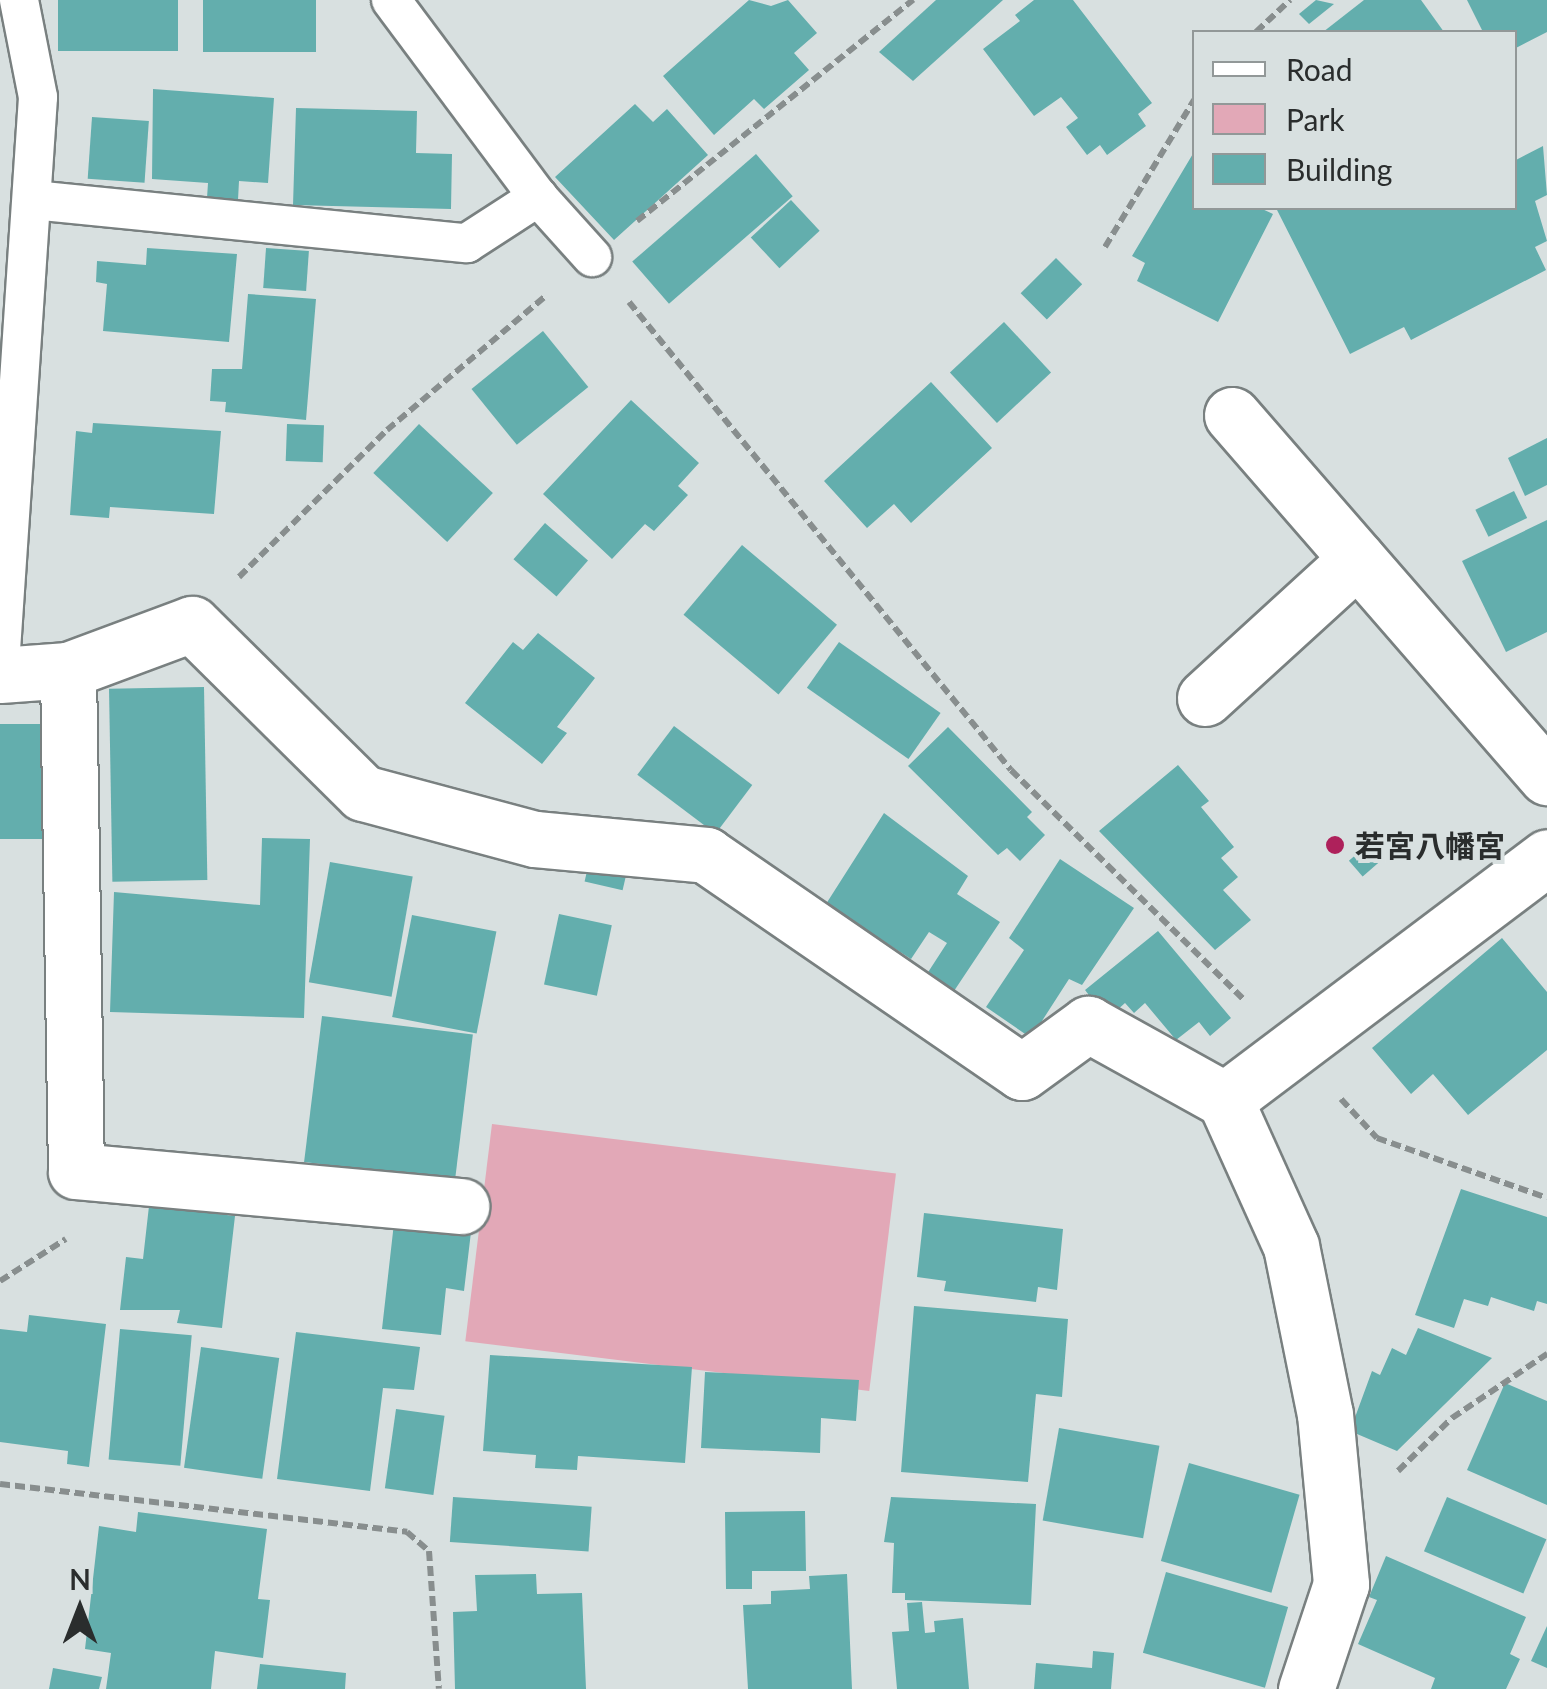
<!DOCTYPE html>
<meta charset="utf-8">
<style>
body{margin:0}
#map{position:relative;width:1547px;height:1689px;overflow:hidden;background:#d8e0e0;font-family:Lato,"Noto Sans JP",sans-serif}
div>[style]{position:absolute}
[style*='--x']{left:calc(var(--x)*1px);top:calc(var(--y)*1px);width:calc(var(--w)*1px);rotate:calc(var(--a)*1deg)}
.green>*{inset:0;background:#e2a8b7;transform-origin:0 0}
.building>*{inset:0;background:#63aead;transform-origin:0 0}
.path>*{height:6px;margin-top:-3px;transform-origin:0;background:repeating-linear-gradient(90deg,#888e8e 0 10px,transparent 0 15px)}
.roads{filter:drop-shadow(2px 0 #798080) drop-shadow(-2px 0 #798080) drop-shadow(0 2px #798080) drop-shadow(0 -2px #798080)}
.lane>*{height:38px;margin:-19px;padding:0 19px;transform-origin:19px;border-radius:19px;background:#fff}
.street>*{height:55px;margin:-27.5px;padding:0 27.5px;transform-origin:27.5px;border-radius:27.5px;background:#fff}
.dots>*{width:28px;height:28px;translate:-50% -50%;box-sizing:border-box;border:5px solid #d8e0e0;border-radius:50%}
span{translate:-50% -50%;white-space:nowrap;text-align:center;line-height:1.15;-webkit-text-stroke:8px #d8e0e0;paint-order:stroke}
.poi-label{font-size:30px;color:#2a2d2d;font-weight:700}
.left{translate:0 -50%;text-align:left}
.legend{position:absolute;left:1192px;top:30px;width:325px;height:180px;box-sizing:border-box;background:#d8e0e0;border:2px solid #929898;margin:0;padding:12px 18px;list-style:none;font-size:30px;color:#2a2d2d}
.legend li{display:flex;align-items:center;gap:20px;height:50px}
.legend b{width:50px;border:2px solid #929898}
.north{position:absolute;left:30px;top:1559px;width:100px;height:100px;-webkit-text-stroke:8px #d8e0e0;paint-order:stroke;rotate:0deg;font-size:28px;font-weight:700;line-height:40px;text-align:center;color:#2a2d2d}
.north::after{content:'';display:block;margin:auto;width:35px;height:45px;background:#2a2d2d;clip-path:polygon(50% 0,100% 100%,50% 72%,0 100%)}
</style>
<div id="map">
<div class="green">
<div style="left:492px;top:1124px;width:407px;height:219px;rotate:7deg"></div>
</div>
<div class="building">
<div style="left:58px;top:0;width:120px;height:51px"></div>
<div style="left:203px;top:0;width:113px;height:52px"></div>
<div style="clip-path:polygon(749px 0,771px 6px,788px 0,817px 33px,794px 53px,809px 70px,764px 109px,754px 99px,714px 135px,663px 76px)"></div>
<div style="clip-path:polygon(936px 0,1003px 0,913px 81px,879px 52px)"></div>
<div style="clip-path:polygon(1034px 0,1073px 0,1152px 103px,1138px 114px,1146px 126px,1107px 155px,1100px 145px,1087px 155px,1066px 127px,1078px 118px,1061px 97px,1034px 116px,983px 49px,1020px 21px,1015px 15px)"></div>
<div style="clip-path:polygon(1316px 0,1334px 4px,1309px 24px,1299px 14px)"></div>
<div style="clip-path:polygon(1364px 0,1421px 0,1444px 32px,1323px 32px)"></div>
<div style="clip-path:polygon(1467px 0,1547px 0,1547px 32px,1514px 49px,1514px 32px,1483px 32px)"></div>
<div style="clip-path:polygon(153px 89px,274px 98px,268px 183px,239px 181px,238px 200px,207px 198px,208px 183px,152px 179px)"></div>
<div style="clip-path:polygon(635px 104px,653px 122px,667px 109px,708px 155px,614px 240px,555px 177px)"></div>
<div style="clip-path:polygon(296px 108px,417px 111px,416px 153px,452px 154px,451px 209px,293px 205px)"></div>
<div style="left:92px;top:117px;width:57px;height:62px;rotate:4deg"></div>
<div style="clip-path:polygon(1543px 146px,1547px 195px,1535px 201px,1547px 241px,1535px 247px,1546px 270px,1411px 340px,1404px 327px,1350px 354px,1276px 208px,1514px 208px,1514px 161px)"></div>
<div style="clip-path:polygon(1194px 152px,1194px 208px,1260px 208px,1273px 214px,1218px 322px,1137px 281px,1145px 263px,1132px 256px)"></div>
<div style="left:756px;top:154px;width:56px;height:164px;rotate:49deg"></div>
<div style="left:791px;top:200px;width:42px;height:55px;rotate:47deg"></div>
<div style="clip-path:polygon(147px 248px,237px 254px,229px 342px,103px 331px,107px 284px,96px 282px,97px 261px,146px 265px)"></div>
<div style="left:266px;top:248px;width:43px;height:40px;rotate:4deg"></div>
<div style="left:1056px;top:258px;width:37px;height:50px;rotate:45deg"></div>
<div style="clip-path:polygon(248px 294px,316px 299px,306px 420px,225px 412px,226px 402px,210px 401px,212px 369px,242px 369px)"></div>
<div style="left:1004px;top:322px;width:69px;height:74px;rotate:47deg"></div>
<div style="left:543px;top:331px;width:72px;height:92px;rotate:51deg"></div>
<div style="clip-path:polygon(931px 382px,992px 448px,911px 523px,894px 504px,867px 528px,824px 481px)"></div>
<div style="clip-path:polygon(631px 400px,699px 463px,678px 486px,688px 495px,654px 531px,645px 524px,612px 559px,543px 494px)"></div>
<div style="clip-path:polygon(93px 423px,221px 431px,214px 514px,110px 507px,109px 518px,70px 515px,76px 431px,92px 433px)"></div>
<div style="left:287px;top:424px;width:37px;height:37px;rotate:2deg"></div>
<div style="left:419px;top:424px;width:101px;height:67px;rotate:43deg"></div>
<div style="clip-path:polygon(1547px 438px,1547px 485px,1525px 496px,1508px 458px)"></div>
<div style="left:1514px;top:491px;width:30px;height:43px;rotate:64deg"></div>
<div style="clip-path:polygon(1547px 520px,1547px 632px,1506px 652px,1462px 561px)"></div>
<div style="left:545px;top:523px;width:57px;height:48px;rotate:41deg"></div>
<div style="left:742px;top:545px;width:124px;height:91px;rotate:40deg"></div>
<div style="clip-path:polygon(538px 633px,595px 678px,557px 727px,567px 733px,542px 764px,465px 703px,513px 642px,523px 650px)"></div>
<div style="left:839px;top:642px;width:124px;height:56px;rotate:35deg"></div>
<div style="left:204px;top:687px;width:193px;height:95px;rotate:89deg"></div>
<div style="left:0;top:724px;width:43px;height:115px"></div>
<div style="left:674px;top:726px;width:98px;height:61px;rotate:37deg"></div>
<div style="clip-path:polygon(948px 727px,1032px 812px,1027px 817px,1045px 835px,1020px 861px,1007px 848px,998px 855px,908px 766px)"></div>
<div style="clip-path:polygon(1178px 765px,1209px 801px,1201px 807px,1234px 847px,1221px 858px,1238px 877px,1223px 890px,1251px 920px,1215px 950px,1099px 831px)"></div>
<div style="clip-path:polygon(884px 813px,968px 876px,957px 894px,1000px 922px,950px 997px,923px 980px,947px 943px,929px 932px,911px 959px,826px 904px)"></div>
<div style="clip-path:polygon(262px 838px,310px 839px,304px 1018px,110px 1012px,114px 892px,260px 905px)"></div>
<div style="left:1367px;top:845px;width:21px;height:24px;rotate:49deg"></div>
<div style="left:590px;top:858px;width:39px;height:24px;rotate:13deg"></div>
<div style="clip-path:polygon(1060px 859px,1134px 908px,1082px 985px,1069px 979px,1031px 1038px,986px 1007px,1024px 950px,1009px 938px)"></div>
<div style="left:330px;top:862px;width:84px;height:122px;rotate:10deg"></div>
<div style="left:559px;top:914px;width:54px;height:72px;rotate:12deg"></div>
<div style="left:412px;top:915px;width:86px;height:104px;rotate:11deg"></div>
<div style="clip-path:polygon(1158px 931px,1231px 1018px,1210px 1036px,1199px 1022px,1176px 1040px,1145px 1003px,1134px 1013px,1125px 1003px,1115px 1012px,1106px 1002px,1099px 1008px,1085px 990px)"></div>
<div style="clip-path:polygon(1502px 938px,1547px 992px,1547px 1050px,1468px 1115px,1433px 1074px,1411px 1094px,1372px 1048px)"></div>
<div style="left:322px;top:1016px;width:152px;height:147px;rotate:7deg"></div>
<div style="clip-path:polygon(1461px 1189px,1547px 1217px,1547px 1304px,1537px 1301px,1534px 1311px,1491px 1297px,1488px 1306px,1464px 1299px,1454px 1328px,1415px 1315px)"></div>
<div style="clip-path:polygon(149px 1206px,235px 1216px,222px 1328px,177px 1323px,180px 1310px,120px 1310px,126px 1257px,143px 1259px)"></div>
<div style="clip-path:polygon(924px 1213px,1063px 1229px,1057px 1290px,1038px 1287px,1036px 1302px,944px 1291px,946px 1281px,917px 1277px)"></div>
<div style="clip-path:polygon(394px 1223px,471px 1232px,464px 1291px,446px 1288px,441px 1335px,382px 1329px)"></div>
<div style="clip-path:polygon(914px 1306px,1068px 1319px,1062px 1397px,1036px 1394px,1028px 1482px,901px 1472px)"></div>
<div style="clip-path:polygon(29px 1315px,106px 1324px,89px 1467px,67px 1464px,68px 1451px,0 1442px,0 1329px,27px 1332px)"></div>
<div style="clip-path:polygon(1418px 1328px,1492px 1358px,1397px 1451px,1350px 1431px,1372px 1371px,1380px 1375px,1392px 1348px,1406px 1355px)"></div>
<div style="left:120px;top:1329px;width:72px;height:131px;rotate:5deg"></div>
<div style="clip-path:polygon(296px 1332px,420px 1347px,414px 1390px,383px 1388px,370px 1491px,277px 1479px)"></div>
<div style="left:201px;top:1347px;width:79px;height:122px;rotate:8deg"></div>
<div style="clip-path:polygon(490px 1355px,692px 1367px,685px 1463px,578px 1456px,577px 1470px,535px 1468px,536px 1455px,483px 1451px)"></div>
<div style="clip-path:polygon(705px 1372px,859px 1380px,856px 1421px,821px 1418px,820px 1453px,701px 1448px)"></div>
<div style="clip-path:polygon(1505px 1383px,1547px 1401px,1547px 1505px,1467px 1470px)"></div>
<div style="left:396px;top:1409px;width:49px;height:80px;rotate:8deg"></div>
<div style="left:1059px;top:1428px;width:102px;height:94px;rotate:10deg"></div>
<div style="left:1189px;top:1463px;width:115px;height:102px;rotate:16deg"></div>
<div style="left:453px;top:1497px;width:139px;height:45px;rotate:4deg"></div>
<div style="clip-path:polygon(891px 1497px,1036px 1504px,1031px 1605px,905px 1600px,905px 1593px,892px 1593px,894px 1543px,884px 1542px)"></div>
<div style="left:1447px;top:1497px;width:108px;height:59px;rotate:23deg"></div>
<div style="clip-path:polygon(805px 1511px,806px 1571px,752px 1571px,752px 1589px,726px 1589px,725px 1512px)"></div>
<div style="clip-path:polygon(138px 1512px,267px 1529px,258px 1599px,270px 1600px,263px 1658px,215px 1651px,211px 1689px,106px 1689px,111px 1653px,85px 1649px,99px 1526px,136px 1532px)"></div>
<div style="clip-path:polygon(1386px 1556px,1526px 1617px,1510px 1654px,1520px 1659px,1506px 1689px,1431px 1689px,1435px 1678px,1358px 1644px,1377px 1600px,1369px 1597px)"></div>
<div style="left:1166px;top:1572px;width:127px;height:84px;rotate:16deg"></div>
<div style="clip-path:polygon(536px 1574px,537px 1594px,582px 1593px,586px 1689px,455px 1689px,453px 1612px,477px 1611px,475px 1575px)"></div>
<div style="clip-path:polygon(847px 1574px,852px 1689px,748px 1689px,743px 1605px,771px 1604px,771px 1591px,810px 1589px,809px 1576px)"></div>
<div style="clip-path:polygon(922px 1602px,925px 1633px,935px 1632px,934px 1621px,963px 1618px,969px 1689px,897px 1689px,892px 1632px,909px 1631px,907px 1603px)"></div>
<div style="clip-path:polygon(1547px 1626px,1547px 1668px,1531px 1661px)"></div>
<div style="clip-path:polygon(1093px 1651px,1114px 1653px,1111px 1689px,1034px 1689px,1036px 1663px,1092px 1668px)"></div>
<div style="clip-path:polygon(260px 1664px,346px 1673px,345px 1689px,257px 1689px)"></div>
<div style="clip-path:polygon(53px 1668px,102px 1677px,99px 1689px,49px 1689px)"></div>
</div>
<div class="path">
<div style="--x:1256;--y:32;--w:47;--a:-43.3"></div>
<div style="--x:637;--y:221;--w:354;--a:-38.7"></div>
<div style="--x:1105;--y:247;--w:172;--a:-58.8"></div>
<div style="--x:629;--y:302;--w:604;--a:50.78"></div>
<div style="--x:1011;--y:770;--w:329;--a:44.6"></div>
<div style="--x:239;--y:577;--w:209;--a:-44.8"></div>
<div style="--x:387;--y:430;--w:209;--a:-40.2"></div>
<div style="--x:1341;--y:1099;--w:53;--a:47.3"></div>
<div style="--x:1377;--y:1138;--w:180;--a:19.4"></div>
<div style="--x:0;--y:1281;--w:78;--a:-32.5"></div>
<div style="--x:1398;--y:1471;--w:76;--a:-44.5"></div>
<div style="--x:1452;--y:1418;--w:115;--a:-34"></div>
<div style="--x:0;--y:1484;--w:410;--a:6.7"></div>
<div style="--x:407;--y:1532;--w:29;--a:41"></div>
<div style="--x:429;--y:1551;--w:138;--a:85.9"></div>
</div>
<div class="roads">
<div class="lane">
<div style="--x:391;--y:0;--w:246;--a:53.3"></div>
<div style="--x:538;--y:197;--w:81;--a:48"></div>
<div style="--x:33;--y:200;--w:436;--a:5.7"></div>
<div style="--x:467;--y:243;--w:85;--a:-32.9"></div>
<div style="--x:0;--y:665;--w:569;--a:-86.17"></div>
<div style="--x:38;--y:97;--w:99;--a:-101.1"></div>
</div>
<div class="street">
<div style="--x:1232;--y:415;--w:480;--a:49"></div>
<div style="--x:68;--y:670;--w:501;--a:89.09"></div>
<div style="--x:76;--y:1171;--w:387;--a:5.2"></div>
<div style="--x:0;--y:675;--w:68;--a:-4.2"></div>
<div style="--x:68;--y:670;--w:132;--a:-20.4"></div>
<div style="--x:192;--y:624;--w:240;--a:44.7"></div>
<div style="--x:363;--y:793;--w:178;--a:15"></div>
<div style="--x:535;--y:839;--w:172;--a:5.3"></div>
<div style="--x:706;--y:855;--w:383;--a:34.5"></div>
<div style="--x:1022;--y:1072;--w:82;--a:-36"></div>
<div style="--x:1088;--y:1024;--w:157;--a:29"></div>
<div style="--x:1225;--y:1100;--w:160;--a:65.7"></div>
<div style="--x:1291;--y:1246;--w:171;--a:78.6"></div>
<div style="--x:1325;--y:1414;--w:171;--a:84.6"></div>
<div style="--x:1341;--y:1584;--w:111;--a:108.4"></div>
<div style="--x:1205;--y:698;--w:206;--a:-42.4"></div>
<div style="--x:1225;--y:1100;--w:403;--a:-37"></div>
</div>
</div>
<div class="dots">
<div style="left:1335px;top:845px;background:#ae215b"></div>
</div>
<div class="poi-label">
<span class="left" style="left:1355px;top:845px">若宮八幡宮</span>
</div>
<ul class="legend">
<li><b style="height:12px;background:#fff"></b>Road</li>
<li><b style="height:28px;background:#e2a8b7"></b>Park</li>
<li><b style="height:28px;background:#63aead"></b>Building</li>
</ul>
<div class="north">N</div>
</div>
